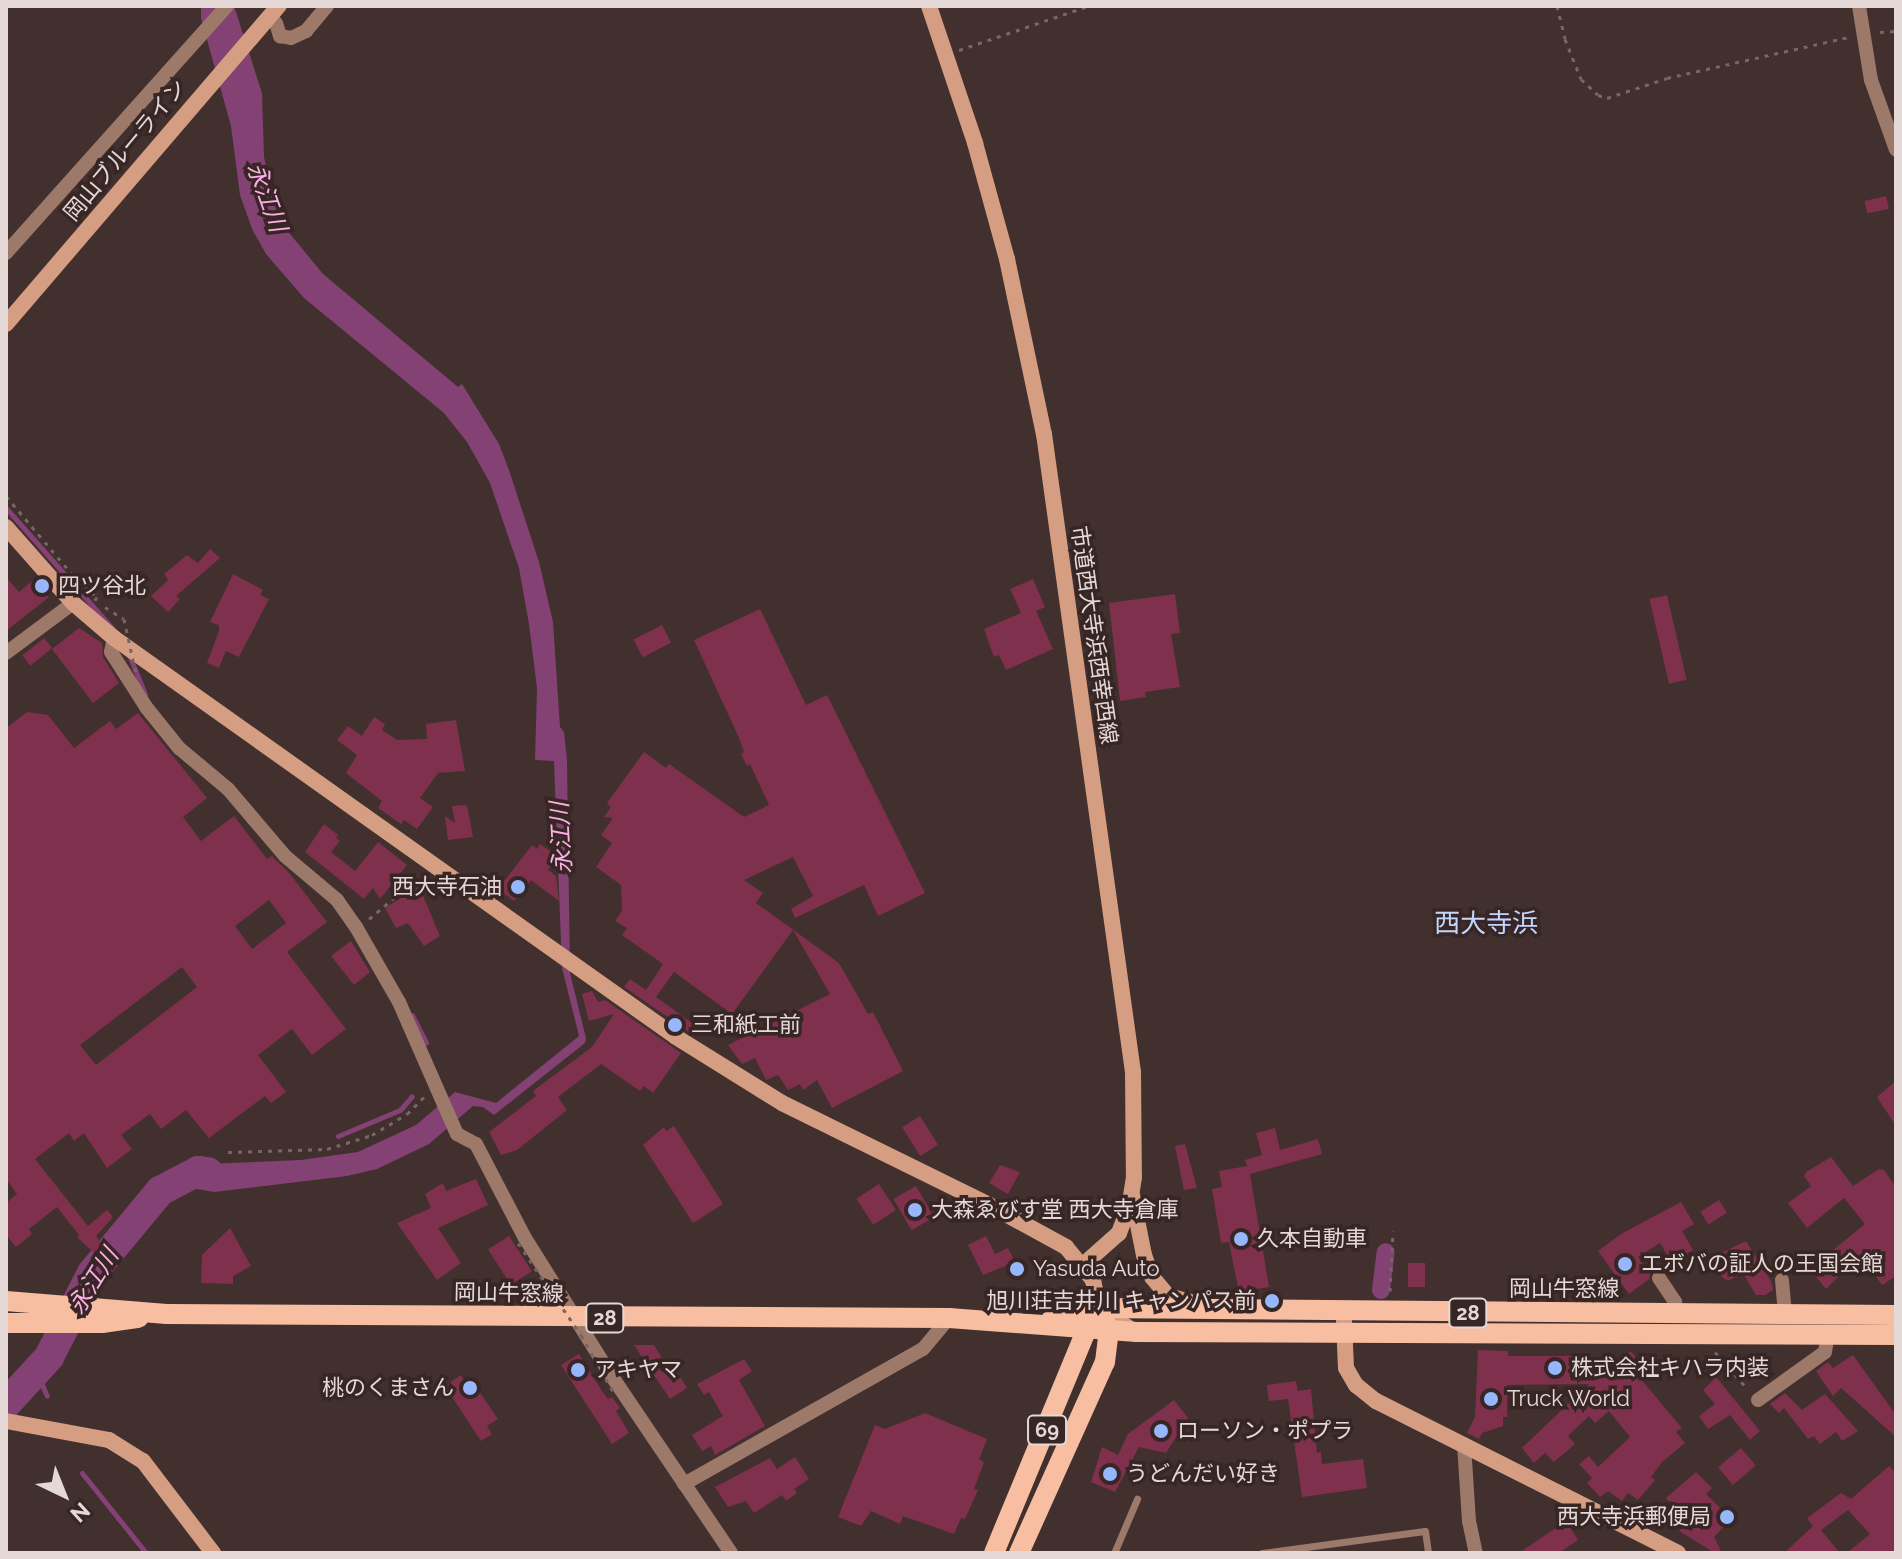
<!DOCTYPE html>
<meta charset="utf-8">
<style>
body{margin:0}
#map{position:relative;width:1902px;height:1559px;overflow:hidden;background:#42302f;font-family:Raleway,"Noto Sans JP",sans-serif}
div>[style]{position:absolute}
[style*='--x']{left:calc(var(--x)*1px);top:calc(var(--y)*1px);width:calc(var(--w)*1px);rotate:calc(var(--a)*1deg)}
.water>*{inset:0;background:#834174}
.stream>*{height:5px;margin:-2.5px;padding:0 2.5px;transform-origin:2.5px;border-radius:2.5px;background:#834174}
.canal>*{height:18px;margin:-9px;padding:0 9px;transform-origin:9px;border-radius:9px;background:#834174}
.river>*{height:30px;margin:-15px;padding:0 15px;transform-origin:15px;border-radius:15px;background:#834174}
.building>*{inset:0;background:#7e304d;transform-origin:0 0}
.path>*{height:3px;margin-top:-1.5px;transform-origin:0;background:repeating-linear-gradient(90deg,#776665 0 4px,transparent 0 10px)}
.lane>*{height:7px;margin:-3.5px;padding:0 3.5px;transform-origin:3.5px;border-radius:3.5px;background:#9c7968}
.street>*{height:14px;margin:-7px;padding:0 7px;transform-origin:7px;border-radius:7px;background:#9c7968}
.secondary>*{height:16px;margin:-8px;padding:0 8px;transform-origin:8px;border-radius:8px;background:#d59e82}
.primary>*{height:20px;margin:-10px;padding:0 10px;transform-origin:10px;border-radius:10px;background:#f8bea2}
.path-bridge>*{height:3px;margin-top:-1.5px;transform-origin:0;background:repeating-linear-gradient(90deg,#776665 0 4px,transparent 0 10px)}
.dots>*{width:22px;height:22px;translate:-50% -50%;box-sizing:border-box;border:4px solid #382625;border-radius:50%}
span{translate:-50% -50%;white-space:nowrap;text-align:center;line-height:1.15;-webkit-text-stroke:7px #382625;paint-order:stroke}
.shield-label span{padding:2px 6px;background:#382625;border:2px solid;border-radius:6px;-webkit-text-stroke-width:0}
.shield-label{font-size:20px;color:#e5d9d8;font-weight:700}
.street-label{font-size:22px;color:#e5d9d8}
.poi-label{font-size:22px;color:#e5d9d8}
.left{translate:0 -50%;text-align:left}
.right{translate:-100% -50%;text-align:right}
.water-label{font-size:24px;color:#fbaee7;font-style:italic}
.quarter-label{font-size:26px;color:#c3d6ff}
.frame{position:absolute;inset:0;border:8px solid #e5d9d8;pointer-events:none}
.north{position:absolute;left:24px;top:1455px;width:80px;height:80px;-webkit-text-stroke:6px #382625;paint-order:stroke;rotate:137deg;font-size:22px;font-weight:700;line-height:32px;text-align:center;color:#e5d9d8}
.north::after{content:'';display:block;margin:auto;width:28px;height:36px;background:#e5d9d8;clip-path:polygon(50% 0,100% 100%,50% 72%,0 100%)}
</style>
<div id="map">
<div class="water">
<div style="clip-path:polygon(201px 6px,234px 6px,262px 93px,264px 157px,273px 197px,286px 229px,323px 274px,458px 387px,462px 384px,499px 444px,509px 470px,539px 562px,553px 622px,560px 727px,564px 732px,567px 760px,570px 973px,586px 1038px,585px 1043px,494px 1115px,483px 1107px,473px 1106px,429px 1144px,377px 1169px,347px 1176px,214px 1192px,169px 1184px,205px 1164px,301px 1160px,358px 1152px,416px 1125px,455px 1092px,496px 1103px,579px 1036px,562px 968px,554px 761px,535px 760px,537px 688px,529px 624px,519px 568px,490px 483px,467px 442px,444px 413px,304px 298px,266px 254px,252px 229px,240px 195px,231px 126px,201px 18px)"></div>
</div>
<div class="stream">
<div style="--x:6;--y:508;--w:163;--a:48.5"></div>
<div style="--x:129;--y:655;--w:42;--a:67.7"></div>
<div style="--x:412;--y:1015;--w:31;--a:63"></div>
<div style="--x:338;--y:1136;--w:67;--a:-22.8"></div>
<div style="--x:400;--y:1110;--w:18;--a:-49"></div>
<div style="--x:35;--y:1368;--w:30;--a:67"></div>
<div style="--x:82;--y:1473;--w:102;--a:51.3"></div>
</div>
<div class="canal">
<div style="--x:1381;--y:1290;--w:38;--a:-83"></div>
</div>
<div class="river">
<div style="--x:6;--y:1404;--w:64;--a:-47.5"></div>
<div style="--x:49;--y:1357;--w:94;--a:-62.9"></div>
<div style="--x:92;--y:1273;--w:107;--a:-50.3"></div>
<div style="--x:160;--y:1191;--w:43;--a:-27.8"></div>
<div style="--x:198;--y:1171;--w:10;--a:6"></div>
</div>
<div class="building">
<div style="left:1886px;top:196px;width:13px;height:22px;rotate:77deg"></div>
<div style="clip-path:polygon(210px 549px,220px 558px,176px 596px,180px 599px,168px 612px,151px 596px,168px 580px,164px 574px,187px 555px,198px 563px)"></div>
<div style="clip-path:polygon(233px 574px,263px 590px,260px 595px,269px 599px,239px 657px,226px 651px,219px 668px,207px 663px,219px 631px,219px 625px,210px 622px)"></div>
<div style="clip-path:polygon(6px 577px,19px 592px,33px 580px,49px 597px,6px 631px)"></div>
<div style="clip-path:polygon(1033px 579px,1045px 607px,1036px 611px,1053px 649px,1006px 670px,999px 655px,994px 657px,984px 629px,1021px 613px,1010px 589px)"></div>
<div style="clip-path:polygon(1175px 594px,1180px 633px,1171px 634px,1180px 687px,1145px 692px,1146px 697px,1120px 701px,1109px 603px)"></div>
<div style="left:1667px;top:595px;width:87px;height:18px;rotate:77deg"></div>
<div style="clip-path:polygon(760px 609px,806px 705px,827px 695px,925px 893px,878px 916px,864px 885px,795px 918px,791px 909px,813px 896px,793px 857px,744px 880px,763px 893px,756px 903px,839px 963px,868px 1014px,873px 1012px,903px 1071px,832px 1108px,817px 1080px,803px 1090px,800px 1084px,788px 1090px,778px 1075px,766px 1080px,755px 1058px,742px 1064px,728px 1045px,830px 994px,793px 930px,732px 1014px,674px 972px,656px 997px,699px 1028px,694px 1035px,624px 987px,630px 979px,646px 990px,663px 964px,622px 935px,627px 928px,615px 921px,622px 911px,621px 885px,596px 867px,612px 843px,601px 835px,613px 818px,604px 817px,611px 807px,607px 803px,644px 752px,666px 768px,669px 764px,744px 817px,769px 805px,750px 764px,747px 766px,741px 754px,744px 752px,739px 738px,694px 640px)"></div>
<div style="left:662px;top:625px;width:20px;height:32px;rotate:63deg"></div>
<div style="clip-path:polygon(79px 628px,102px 643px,103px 657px,119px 683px,93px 703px,52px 649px)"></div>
<div style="left:44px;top:638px;width:13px;height:28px;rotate:51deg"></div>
<div style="clip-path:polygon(evenodd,27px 712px,48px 715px,74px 748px,110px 721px,116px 729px,138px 713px,207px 798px,183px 817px,201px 841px,234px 816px,267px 859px,272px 856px,290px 874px,327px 922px,287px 952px,346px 1029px,312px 1055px,292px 1029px,258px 1055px,286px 1092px,271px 1103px,265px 1096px,209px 1138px,186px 1110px,161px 1129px,150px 1114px,121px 1135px,132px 1149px,107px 1168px,84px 1133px,74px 1141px,69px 1133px,35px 1159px,88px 1226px,107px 1210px,113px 1217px,96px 1236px,105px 1248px,96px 1255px,77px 1237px,79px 1235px,57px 1207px,29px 1229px,32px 1234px,16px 1247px,6px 1235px,6px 1203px,17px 1194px,6px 1179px,6px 728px,27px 712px,269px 900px,286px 923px,252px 949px,235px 926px,269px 900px,27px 712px,182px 967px,197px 987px,96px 1065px,80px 1045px,182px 967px)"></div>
<div style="clip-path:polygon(374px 717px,385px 724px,382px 730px,397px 740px,427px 739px,426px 724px,456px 720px,465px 771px,438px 773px,420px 798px,433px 807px,417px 829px,404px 820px,401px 824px,378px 808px,382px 801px,346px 773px,357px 755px,337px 740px,348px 726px,362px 736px)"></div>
<div style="clip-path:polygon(467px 805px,473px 837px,448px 840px,445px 816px,455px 823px,452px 806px)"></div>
<div style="clip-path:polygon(324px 824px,338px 835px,336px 838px,340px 841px,331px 852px,355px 871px,378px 842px,407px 865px,380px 899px,373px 888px,364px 899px,305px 852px)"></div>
<div style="clip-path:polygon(540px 844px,553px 853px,553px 863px,548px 870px,556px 876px,559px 901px,531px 880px,514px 901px,498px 889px,532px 845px,537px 849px)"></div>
<div style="clip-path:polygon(419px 886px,440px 936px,424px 946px,408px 923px,396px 928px,385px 908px)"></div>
<div style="clip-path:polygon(351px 941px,370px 972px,354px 985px,331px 956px)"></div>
<div style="clip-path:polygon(592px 991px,598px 1002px,605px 1000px,681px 1053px,653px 1093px,644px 1086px,640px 1091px,601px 1064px,558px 1097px,567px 1110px,517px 1150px,501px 1155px,489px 1132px,536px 1096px,533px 1091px,592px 1047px,614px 1014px,589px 1021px,582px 994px)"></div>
<div style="clip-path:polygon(1896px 1081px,1896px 1126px,1877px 1097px)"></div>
<div style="left:920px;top:1116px;width:34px;height:21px;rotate:58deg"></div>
<div style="clip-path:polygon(674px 1126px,723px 1204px,693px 1223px,643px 1145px,664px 1127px,666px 1131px)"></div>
<div style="clip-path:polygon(1275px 1128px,1280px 1150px,1318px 1139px,1322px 1154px,1250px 1174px,1269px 1287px,1239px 1292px,1229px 1242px,1221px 1243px,1212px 1189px,1222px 1187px,1219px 1171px,1247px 1166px,1245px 1160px,1262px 1155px,1256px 1133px)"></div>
<div style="clip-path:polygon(1185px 1144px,1197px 1188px,1184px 1190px,1175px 1146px)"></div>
<div style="clip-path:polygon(1831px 1157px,1853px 1186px,1879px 1169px,1884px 1170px,1896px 1187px,1896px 1276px,1882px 1285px,1860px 1255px,1826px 1289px,1810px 1269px,1865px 1224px,1844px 1198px,1807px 1228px,1788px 1203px,1811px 1186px,1804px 1176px,1806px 1172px)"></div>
<div style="clip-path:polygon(1000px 1165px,1020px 1172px,1008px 1194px,989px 1183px)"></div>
<div style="clip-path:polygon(476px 1179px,488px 1205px,438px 1228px,461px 1263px,437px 1280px,397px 1223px,431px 1208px,425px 1194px,443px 1183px,446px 1191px)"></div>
<div style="left:879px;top:1184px;width:31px;height:27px;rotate:57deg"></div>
<div style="left:916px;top:1186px;width:36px;height:26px;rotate:60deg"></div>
<div style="left:1719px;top:1200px;width:15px;height:22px;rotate:58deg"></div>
<div style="clip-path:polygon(1681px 1202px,1694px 1224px,1682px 1231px,1693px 1250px,1672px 1263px,1660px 1243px,1638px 1257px,1650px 1274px,1649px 1279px,1629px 1294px,1598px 1251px,1621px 1234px)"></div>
<div style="clip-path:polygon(230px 1228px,251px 1266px,233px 1276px,233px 1284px,201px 1283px,202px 1255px)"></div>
<div style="left:509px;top:1236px;width:42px;height:25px;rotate:57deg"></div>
<div style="clip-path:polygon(986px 1236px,995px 1254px,1008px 1248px,1015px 1262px,983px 1275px,968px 1245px)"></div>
<div style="clip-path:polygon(1746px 1241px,1772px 1283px,1773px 1290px,1765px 1295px,1756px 1295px,1743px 1273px,1728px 1281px,1723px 1278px,1710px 1258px)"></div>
<div style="left:1408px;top:1263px;width:17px;height:24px"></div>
<div style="clip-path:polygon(634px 1345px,654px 1345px,669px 1370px,674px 1367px,687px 1388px,670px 1399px)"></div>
<div style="clip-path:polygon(1478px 1350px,1508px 1351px,1508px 1356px,1577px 1356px,1577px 1384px,1602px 1364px,1606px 1369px,1631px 1351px,1645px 1370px,1638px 1374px,1640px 1378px,1682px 1428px,1676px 1432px,1685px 1443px,1662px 1462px,1651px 1477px,1655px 1480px,1638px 1500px,1628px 1493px,1622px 1501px,1608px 1491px,1600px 1497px,1587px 1483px,1592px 1478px,1579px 1464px,1589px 1456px,1598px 1467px,1630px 1437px,1609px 1411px,1595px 1423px,1589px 1416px,1568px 1436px,1575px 1444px,1554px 1462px,1545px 1453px,1534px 1463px,1522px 1448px,1589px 1384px,1507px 1385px,1507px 1417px,1503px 1417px,1503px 1426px,1482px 1433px,1479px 1439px,1467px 1433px,1475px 1417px)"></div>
<div style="clip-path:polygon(579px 1354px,602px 1391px,608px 1399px,612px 1397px,620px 1408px,616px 1411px,629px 1433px,612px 1444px,561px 1365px)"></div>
<div style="clip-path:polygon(1853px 1355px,1896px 1415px,1896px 1437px,1841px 1388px,1833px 1396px,1816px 1371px,1828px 1362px,1833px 1368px)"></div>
<div style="clip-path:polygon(744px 1359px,752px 1371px,739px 1380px,765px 1426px,715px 1455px,711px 1446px,702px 1451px,692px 1435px,723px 1416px,709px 1392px,704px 1395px,697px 1384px)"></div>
<div style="clip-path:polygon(461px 1375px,465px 1381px,470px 1378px,498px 1419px,487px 1426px,492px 1434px,481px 1441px,445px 1386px)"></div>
<div style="clip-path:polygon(1716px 1377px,1760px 1431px,1750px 1440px,1730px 1415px,1708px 1429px,1699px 1416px,1715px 1404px,1703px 1390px)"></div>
<div style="clip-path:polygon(1296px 1381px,1298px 1391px,1311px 1389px,1317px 1453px,1321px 1452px,1322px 1464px,1363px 1459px,1367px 1488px,1302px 1497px,1288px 1399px,1269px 1401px,1267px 1385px)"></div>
<div style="clip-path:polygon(1785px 1393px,1802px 1410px,1825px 1394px,1858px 1431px,1842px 1441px,1836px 1432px,1820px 1444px,1814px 1436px,1808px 1439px,1784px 1408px,1779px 1413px,1770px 1404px)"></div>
<div style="clip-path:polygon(1174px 1400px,1188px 1418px,1166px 1453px,1139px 1447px,1115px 1492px,1091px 1482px,1102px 1447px,1118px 1455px,1128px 1434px)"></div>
<div style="clip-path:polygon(925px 1413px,987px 1439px,979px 1459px,984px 1462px,974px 1489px,978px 1490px,965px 1519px,961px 1518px,954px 1534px,903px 1516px,900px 1524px,871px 1511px,861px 1526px,838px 1517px,875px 1425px,885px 1429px)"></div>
<div style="left:1741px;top:1448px;width:23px;height:30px;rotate:50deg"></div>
<div style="clip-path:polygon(795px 1457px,809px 1479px,794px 1489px,797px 1493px,786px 1501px,782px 1495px,754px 1513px,746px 1501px,728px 1507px,715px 1487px,770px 1458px,777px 1469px)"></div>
<div style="clip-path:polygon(1889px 1466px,1896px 1473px,1896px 1553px,1847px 1553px,1870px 1534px,1848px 1510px,1821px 1530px,1840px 1553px,1784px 1553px,1813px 1526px,1807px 1518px,1841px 1493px,1851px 1499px)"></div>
<div style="clip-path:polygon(1696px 1472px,1712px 1488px,1706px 1494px,1731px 1519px,1714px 1537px,1722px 1553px,1715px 1553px,1679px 1531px,1689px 1521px,1666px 1498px)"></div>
<div style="clip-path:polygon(1566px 1521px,1578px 1540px,1559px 1553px,1519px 1553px)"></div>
</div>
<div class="path">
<div style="--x:1557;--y:6;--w:34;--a:76"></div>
<div style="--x:1565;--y:39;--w:43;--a:68.2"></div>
<div style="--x:1581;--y:79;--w:23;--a:43"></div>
<div style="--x:1598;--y:95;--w:9;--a:18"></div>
<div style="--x:1607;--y:98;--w:63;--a:-18.4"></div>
<div style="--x:1667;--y:78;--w:187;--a:-12.7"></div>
<div style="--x:1880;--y:32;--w:16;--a:-4"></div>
<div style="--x:959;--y:50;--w:136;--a:-18.8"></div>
<div style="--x:6;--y:496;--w:101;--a:49.8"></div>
<div style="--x:76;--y:579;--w:28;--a:41"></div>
<div style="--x:97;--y:597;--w:4;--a:124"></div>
<div style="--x:105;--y:607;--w:22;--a:32"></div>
<div style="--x:369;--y:919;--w:42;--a:-40.2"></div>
<div style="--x:401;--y:892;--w:30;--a:-21"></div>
<div style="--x:228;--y:1152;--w:99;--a:-1.7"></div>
<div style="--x:327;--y:1149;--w:47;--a:-17.3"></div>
<div style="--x:372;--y:1135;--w:41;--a:-31"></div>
<div style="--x:407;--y:1114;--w:24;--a:-45"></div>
<div style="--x:1390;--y:1291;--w:60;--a:-87.1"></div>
<div style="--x:1715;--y:1352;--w:48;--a:48.4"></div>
</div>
<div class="lane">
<div style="--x:1114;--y:1553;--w:59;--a:-66.9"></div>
<div style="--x:1262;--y:1553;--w:164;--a:-7.7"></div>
<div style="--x:1425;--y:1531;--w:22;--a:82"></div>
</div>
<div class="street">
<div style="--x:1859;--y:6;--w:75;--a:80.8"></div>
<div style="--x:1871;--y:80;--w:74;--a:70.3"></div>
<div style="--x:276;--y:23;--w:14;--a:73"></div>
<div style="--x:280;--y:36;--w:11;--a:10"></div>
<div style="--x:291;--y:38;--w:17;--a:-25"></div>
<div style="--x:306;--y:31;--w:33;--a:-50"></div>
<div style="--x:6;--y:253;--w:331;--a:-48.2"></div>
<div style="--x:114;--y:638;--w:14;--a:102"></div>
<div style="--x:111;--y:652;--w:65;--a:57.5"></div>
<div style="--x:146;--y:707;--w:53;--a:51.2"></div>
<div style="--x:179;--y:748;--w:64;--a:39.9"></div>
<div style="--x:228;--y:789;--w:88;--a:49.6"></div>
<div style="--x:285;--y:856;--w:68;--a:40.2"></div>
<div style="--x:337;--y:900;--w:33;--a:55"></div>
<div style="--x:356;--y:927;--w:86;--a:60.2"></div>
<div style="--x:399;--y:1002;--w:144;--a:66.3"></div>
<div style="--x:457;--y:1134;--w:21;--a:28"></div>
<div style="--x:476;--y:1144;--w:106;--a:62.5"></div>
<div style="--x:525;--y:1238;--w:158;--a:57.9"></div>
<div style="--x:609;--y:1372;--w:218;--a:56"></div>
<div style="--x:6;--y:653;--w:84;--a:-36.7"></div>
<div style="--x:1659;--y:1278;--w:29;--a:56"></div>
<div style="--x:1675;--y:1302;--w:12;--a:95"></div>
<div style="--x:1782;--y:1280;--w:34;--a:85"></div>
<div style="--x:1758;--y:1400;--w:82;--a:-35.6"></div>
<div style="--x:1825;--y:1352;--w:18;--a:-81"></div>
<div style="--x:1464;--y:1444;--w:77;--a:86.3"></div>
<div style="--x:1469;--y:1521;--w:33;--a:78"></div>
<div style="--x:684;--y:1484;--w:274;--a:-29.5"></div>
<div style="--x:923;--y:1349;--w:40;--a:-50"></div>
</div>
<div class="secondary">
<div style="--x:929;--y:6;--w:145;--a:71.4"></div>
<div style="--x:975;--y:143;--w:120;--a:74.6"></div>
<div style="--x:1007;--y:259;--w:179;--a:78.1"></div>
<div style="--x:1044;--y:434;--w:644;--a:82.06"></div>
<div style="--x:1133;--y:1072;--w:105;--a:89.5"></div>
<div style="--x:1134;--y:1177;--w:30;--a:99"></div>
<div style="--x:1129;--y:1207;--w:28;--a:111"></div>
<div style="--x:1119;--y:1233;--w:48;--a:138.4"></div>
<div style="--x:6;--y:324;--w:419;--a:-49.4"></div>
<div style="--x:6;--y:527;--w:101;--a:48.6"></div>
<div style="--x:73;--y:603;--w:54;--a:40.5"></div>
<div style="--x:114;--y:638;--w:689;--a:35.37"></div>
<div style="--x:676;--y:1037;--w:125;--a:31.9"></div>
<div style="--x:782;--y:1103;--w:231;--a:26.2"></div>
<div style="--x:989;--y:1205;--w:88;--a:28.6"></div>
<div style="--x:1066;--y:1247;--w:43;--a:50.7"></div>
<div style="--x:1093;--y:1280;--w:29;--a:78"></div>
<div style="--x:1099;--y:1308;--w:43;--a:33.7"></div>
<div style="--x:1132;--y:1195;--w:61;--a:78.7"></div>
<div style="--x:1144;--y:1255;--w:23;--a:70"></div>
<div style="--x:1152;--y:1277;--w:25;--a:50"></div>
<div style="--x:1168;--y:1296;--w:31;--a:15"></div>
<div style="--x:1344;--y:1321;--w:47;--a:87.6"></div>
<div style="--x:1346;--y:1368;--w:20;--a:60"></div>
<div style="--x:1356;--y:1385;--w:26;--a:39"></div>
<div style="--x:1376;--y:1401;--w:338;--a:26.7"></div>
<div style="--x:6;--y:1421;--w:105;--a:10.5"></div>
<div style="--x:109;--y:1440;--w:40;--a:32"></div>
<div style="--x:143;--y:1461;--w:116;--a:52.7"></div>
</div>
<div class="primary">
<div style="--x:6;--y:1301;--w:161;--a:4.6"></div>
<div style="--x:166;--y:1314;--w:783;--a:0.29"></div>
<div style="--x:949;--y:1318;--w:188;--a:4.3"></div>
<div style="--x:1136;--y:1332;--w:760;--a:0.23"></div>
<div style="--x:1050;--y:1321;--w:51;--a:-14.9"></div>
<div style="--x:1099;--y:1308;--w:797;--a:0.5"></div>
<div style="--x:6;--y:1323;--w:96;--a:0"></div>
<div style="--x:102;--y:1323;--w:37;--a:-8"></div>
<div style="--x:994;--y:1553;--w:251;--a:-67.5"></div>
<div style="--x:1019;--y:1553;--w:209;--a:-65.8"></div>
<div style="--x:1105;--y:1362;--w:31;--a:-83"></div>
<div style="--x:1109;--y:1331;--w:13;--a:-113"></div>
</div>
<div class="path-bridge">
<div style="--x:124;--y:619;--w:60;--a:77.6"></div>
<div style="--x:518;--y:1243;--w:112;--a:55.6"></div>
<div style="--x:581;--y:1335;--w:67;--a:60.4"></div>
</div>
<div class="dots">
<div style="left:42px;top:586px;background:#96b6fd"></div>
<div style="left:518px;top:887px;background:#96b6fd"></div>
<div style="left:675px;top:1025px;background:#96b6fd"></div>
<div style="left:915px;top:1210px;background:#96b6fd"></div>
<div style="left:1241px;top:1239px;background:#96b6fd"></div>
<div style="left:1625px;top:1264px;background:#96b6fd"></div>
<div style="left:1017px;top:1269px;background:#96b6fd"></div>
<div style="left:1272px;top:1301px;background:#96b6fd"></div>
<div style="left:1555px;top:1368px;background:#96b6fd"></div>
<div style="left:578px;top:1370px;background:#96b6fd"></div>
<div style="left:470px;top:1388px;background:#96b6fd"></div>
<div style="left:1491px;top:1399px;background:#96b6fd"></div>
<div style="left:1161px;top:1431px;background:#96b6fd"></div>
<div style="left:1110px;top:1474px;background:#96b6fd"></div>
<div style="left:1727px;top:1517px;background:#96b6fd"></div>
</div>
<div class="shield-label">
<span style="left:1468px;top:1313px">28</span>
<span style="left:605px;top:1318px">28</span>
<span style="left:1047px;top:1430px">69</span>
</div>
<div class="street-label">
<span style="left:125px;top:150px;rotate:-50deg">岡山ブルーライン</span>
<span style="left:1094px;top:635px;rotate:82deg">市道西大寺浜西幸西線</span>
<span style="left:1564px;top:1289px">岡山牛窓線</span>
<span style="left:509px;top:1293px;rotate:1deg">岡山牛窓線</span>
</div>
<div class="poi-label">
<span class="left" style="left:58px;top:586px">四ツ谷北</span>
<span class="right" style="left:502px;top:887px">西大寺石油</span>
<span class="left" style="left:691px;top:1025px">三和紙工前</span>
<span class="left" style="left:931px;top:1210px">大森ゑびす堂 西大寺倉庫</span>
<span class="left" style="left:1257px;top:1239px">久本自動車</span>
<span class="left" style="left:1641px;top:1264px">エボバの証人の王国会館</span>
<span class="left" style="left:1033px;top:1269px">Yasuda Auto</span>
<span class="right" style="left:1256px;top:1301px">旭川荘吉井川 キャンパス前</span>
<span class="left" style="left:1571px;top:1368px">株式会社キハラ内装</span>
<span class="left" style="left:594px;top:1370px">アキヤマ</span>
<span class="right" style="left:454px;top:1388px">桃のくまさん</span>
<span class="left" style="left:1507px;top:1399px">Truck World</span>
<span class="left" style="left:1177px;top:1431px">ローソン・ポプラ</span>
<span class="left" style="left:1126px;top:1474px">うどんだい好き</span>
<span class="right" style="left:1711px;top:1517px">西大寺浜郵便局</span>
</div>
<div class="water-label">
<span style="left:267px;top:197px;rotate:70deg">永江川</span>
<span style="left:561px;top:838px;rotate:-93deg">永江川</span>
<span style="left:93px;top:1281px;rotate:-58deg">永江川</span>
</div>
<div class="quarter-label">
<span style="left:1486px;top:924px">西大寺浜</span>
</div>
<div class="frame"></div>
<div class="north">N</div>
</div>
